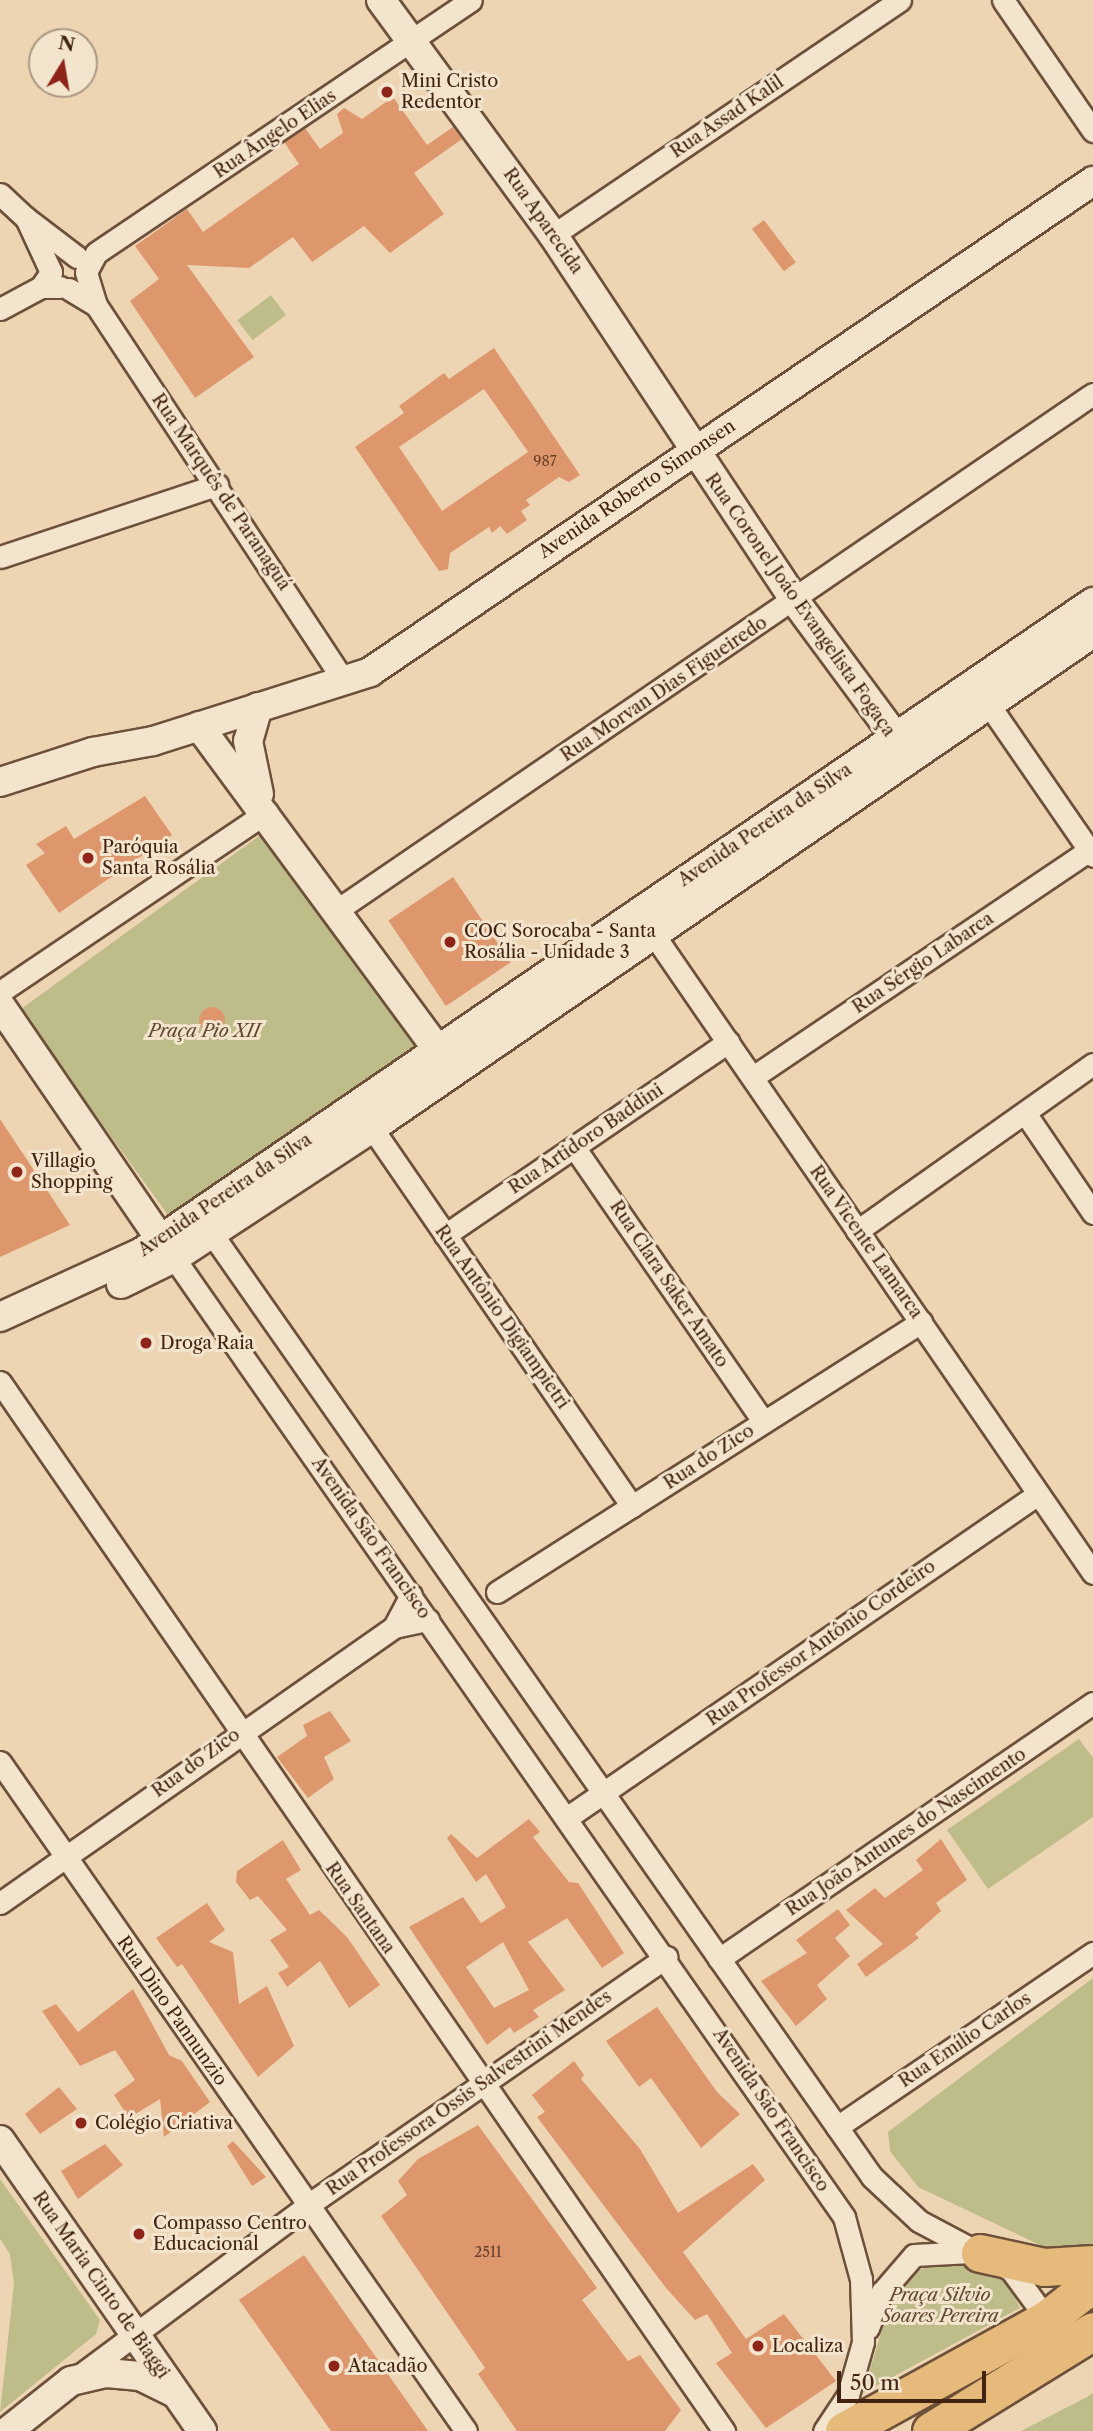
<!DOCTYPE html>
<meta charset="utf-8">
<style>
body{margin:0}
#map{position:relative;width:1093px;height:2431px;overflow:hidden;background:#edd5b3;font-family:"Libre Caslon Text",serif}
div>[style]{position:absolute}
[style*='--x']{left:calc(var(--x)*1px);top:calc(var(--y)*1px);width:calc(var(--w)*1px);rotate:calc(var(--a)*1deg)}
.green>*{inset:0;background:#bebc89;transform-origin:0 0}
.building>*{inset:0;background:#de976d;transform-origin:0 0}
.round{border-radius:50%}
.roads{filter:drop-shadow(2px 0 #6d503a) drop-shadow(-2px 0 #6d503a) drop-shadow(0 2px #6d503a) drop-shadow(0 -2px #6d503a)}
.street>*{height:21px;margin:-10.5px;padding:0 10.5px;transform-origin:10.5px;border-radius:10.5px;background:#f3e4ce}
.secondary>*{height:28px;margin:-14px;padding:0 14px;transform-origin:14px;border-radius:14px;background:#f3e4ce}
.highway>*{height:37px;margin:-18.5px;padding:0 18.5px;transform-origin:18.5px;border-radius:18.5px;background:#e6ba7a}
.dots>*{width:19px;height:19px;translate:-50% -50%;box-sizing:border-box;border:4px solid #f3e4ce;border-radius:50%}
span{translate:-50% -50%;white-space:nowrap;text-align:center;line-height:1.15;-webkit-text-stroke:6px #f3e4ce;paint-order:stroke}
.number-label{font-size:14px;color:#694029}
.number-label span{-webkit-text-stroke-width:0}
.poi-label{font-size:18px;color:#422312}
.left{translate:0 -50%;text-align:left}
.street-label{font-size:18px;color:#422312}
.park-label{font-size:18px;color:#614930;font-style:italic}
.north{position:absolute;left:28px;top:28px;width:70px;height:70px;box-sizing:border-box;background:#f3e4ce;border:2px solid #ac9783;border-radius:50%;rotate:11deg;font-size:19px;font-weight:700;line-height:28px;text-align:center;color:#422312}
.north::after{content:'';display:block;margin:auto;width:24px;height:32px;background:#8f2418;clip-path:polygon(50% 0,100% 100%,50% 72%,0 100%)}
.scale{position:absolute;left:837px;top:2371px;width:149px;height:32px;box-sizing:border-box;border:4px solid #422312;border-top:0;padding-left:9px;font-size:21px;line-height:24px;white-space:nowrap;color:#422312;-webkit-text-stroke:5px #f3e4ce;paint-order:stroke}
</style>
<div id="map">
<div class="green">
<div style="left:271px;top:295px;width:25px;height:42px;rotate:53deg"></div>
<div style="left:266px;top:831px;width:263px;height:305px;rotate:54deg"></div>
<div style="clip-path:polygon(1079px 1739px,1093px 1758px,1093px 1817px,988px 1889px,947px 1830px)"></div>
<div style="clip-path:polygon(1093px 1978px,1093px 2248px,1042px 2246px,918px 2187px,890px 2151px,888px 2132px)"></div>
<div style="clip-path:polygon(0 2179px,100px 2320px,96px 2334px,0 2412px,14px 2284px,10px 2254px,0 2239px)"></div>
<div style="clip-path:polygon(968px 2261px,1004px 2276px,1020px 2308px,863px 2393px,886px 2316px,910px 2275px,930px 2265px)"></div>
<div style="clip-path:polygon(1093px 2393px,1093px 2431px,1021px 2431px,1087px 2397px)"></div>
</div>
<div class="building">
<div style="clip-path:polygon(393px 97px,427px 145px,453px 127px,462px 139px,414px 173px,444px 214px,390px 253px,364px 226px,312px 262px,293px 237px,249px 268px,187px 265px,254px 357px,195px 398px,130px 301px,159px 279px,135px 246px,187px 209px,203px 232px,299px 164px,284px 142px,305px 128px,320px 149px,343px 133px,337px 114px,344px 108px,362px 119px)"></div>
<div style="left:764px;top:220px;width:53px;height:15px;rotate:53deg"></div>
<div style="clip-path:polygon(evenodd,494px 348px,580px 475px,569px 482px,559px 477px,526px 500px,530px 505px,521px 511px,527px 520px,507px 534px,500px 526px,492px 533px,489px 527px,450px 553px,448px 569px,439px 571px,355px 447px,404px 413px,399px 406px,444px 373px,449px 379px,494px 348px,484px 389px,528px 452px,442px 511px,399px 447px,484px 389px)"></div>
<div style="clip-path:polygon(145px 796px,172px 835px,59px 913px,26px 865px,45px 853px,36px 844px,66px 826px,74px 839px)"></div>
<div style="left:453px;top:877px;width:103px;height:78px;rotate:56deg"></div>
<div class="round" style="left:199px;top:1007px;width:26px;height:26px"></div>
<div style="clip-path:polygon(0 1119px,70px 1225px,0 1257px)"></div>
<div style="clip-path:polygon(330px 1711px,351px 1741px,324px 1757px,334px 1779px,308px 1798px,277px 1757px,307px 1736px,303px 1725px)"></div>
<div style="clip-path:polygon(evenodd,529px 1819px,540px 1832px,533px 1837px,569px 1882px,578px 1883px,624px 1953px,602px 1968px,567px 1918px,528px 1942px,565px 1990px,533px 2010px,539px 2017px,514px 2033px,510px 2027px,487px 2045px,409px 1927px,463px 1897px,481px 1923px,506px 1907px,486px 1874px,476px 1882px,447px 1838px,451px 1834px,477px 1858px,529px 1819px,503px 1942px,529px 1990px,494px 2008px,466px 1967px,503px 1942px)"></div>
<div style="clip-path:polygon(941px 1839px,967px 1880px,936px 1903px,941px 1911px,915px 1934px,919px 1938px,866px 1977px,857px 1964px,883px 1944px,846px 1910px,875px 1888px,885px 1898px,923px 1870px,916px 1860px)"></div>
<div style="clip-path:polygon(283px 1840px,301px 1870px,286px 1879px,310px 1915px,319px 1910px,347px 1937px,380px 1985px,349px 2008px,320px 1961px,287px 1987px,278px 1973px,289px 1967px,270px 1940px,287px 1930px,258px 1896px,250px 1900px,236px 1882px,237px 1871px)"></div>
<div style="clip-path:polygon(207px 1903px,225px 1930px,209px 1942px,233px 1952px,239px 2004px,267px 1986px,294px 2046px,258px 2077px,182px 1964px,177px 1967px,156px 1938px)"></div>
<div style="clip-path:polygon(838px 1909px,850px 1925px,835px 1938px,850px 1956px,817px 1985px,827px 1999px,796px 2026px,761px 1981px,807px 1953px,796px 1940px)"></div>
<div style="clip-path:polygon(133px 1989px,169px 2055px,182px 2061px,210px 2102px,164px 2137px,160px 2099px,129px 2118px,114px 2095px,135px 2080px,115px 2050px,80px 2066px,42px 2011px,56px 2004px,78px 2032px)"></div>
<div style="clip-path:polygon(657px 2007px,717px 2092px,740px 2114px,701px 2148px,651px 2078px,639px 2087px,606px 2041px)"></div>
<div style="clip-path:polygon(574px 2061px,584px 2075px,581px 2079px,640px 2149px,678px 2213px,753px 2164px,765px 2180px,683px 2252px,746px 2339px,784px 2314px,836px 2381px,766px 2428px,716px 2363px,732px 2353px,707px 2314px,695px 2320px,666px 2288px,537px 2117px,545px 2112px,532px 2095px)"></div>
<div style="clip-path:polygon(59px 2087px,77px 2109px,40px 2134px,25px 2114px)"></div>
<div style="clip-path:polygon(478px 2125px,597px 2288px,582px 2300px,628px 2361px,640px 2355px,681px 2410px,665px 2431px,517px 2431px,478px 2374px,485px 2368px,381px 2216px,407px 2195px,398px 2181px,418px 2159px)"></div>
<div style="clip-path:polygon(233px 2141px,266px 2177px,252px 2186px,227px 2146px)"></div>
<div style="clip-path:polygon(105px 2144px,123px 2165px,78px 2199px,61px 2171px)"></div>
<div style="clip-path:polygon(304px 2255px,428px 2431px,331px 2431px,239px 2300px)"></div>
</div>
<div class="roads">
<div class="street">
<div style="--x:1003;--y:0;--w:159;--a:55.5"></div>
<div style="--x:0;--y:194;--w:35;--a:43"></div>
<div style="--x:553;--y:235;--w:419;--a:-34.1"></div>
<div style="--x:60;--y:287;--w:19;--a:180"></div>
<div style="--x:41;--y:287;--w:18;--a:-56"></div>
<div style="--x:51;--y:272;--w:60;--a:-114.8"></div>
<div style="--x:26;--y:218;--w:64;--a:37.4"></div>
<div style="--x:69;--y:289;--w:31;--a:31"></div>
<div style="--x:96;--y:305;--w:34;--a:-107"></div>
<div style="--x:86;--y:272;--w:21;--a:-62"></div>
<div style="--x:96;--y:253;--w:452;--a:-34"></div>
<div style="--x:96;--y:305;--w:449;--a:56.6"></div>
<div style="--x:0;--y:309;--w:47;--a:-28.2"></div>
<div style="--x:0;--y:557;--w:229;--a:-18.4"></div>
<div style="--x:989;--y:705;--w:183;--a:55.4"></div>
<div style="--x:337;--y:910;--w:915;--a:-34.32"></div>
<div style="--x:645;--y:922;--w:790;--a:55.47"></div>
<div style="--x:0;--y:992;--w:322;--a:-34"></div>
<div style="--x:753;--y:1077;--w:410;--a:-34"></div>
<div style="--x:1025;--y:1113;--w:121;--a:55.8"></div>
<div style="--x:372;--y:1128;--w:459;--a:55.5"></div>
<div style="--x:574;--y:1147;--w:334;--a:55.4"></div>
<div style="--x:857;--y:1231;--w:289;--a:-35.3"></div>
<div style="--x:212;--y:1234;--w:1151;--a:55.01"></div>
<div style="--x:872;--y:2177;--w:64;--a:43.1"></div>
<div style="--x:919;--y:2221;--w:104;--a:28"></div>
<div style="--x:1011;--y:2270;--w:61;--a:53.7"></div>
<div style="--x:445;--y:1235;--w:343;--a:-34.3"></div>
<div style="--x:174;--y:1258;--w:1170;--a:55.06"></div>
<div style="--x:844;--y:2217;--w:64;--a:74.7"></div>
<div style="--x:861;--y:2279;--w:63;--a:88.2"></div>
<div style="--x:863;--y:2342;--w:55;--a:105.8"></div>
<div style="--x:848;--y:2395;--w:43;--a:123.7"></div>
<div style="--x:0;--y:1382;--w:1275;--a:55.39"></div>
<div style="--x:497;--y:1592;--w:503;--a:-32.49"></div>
<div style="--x:411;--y:1595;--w:36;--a:118"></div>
<div style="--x:394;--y:1627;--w:35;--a:-12"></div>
<div style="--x:0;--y:1762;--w:815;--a:55.14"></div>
<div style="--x:568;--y:1817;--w:570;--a:-34.5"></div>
<div style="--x:0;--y:1903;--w:481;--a:-35"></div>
<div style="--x:719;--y:1959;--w:453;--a:-34.4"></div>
<div style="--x:837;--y:2127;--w:310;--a:-34.2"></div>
<div style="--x:868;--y:2328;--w:39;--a:-69"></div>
<div style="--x:882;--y:2292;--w:49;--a:-49.1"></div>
<div style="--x:914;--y:2255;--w:57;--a:-3"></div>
<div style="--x:79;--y:2376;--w:286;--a:-36.7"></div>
<div style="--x:308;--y:2205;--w:436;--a:-34.7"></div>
</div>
<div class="secondary">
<div style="--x:381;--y:0;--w:291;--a:53.8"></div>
<div style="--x:553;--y:235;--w:439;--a:56.5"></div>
<div style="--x:795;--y:601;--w:187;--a:53.5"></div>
<div style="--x:258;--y:707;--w:35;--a:106"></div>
<div style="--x:248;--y:741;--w:54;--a:78.3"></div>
<div style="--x:199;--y:726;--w:399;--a:53.6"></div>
<div style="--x:0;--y:782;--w:98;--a:-17.9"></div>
<div style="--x:93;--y:752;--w:61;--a:-10.4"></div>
<div style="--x:153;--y:741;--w:228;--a:-17.6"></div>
<div style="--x:370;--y:672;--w:874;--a:-34.18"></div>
<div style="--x:0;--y:1005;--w:301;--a:55.6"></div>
<div style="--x:121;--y:1284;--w:59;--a:-26.1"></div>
<div style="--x:174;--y:1258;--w:237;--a:-33.3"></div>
<div style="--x:372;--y:1128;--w:875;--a:-34.47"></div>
<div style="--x:0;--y:1317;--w:156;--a:-24.6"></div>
<div style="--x:142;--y:1252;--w:1152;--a:-34.35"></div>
<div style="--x:0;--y:2140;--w:354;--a:55.2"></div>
<div style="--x:8;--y:2431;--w:80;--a:-38.4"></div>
<div style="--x:71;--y:2381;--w:36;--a:-13"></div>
<div style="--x:106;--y:2373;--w:34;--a:5"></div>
<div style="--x:140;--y:2376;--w:39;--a:26"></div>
</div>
<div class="highway">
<div style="--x:980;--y:2253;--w:66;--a:12.3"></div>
<div style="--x:1044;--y:2267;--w:49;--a:-3.5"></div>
<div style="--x:844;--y:2431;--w:232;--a:-28.9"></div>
<div style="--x:1047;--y:2319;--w:58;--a:-38"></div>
<div style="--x:931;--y:2431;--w:190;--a:-31.7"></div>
</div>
</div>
<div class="dots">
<div style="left:387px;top:92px;background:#8f2418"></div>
<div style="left:88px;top:858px;background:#8f2418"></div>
<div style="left:450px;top:942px;background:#8f2418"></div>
<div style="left:17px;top:1172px;background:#8f2418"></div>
<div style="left:146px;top:1343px;background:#8f2418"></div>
<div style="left:81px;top:2123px;background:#8f2418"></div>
<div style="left:139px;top:2234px;background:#8f2418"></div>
<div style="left:758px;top:2346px;background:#8f2418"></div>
<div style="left:334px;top:2366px;background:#8f2418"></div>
</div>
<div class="number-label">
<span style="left:545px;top:461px">987</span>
<span style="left:488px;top:2252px">2511</span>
</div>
<div class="poi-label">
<span class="left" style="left:401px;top:92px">Mini Cristo<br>Redentor</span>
<span class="left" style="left:102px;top:858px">Paróquia<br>Santa Rosália</span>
<span class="left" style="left:464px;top:942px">COC Sorocaba - Santa<br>Rosália - Unidade 3</span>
<span class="left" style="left:31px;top:1172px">Villagio<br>Shopping</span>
<span class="left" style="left:160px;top:1343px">Droga Raia</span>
<span class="left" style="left:95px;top:2123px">Colégio Criativa</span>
<span class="left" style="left:153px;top:2234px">Compasso Centro<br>Educacional</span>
<span class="left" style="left:772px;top:2346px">Localiza</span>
<span class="left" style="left:348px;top:2366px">Atacadão</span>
</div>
<div class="street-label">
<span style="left:727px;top:117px;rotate:-34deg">Rua Assad Kalil</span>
<span style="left:275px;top:134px;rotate:-34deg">Rua Ângelo Elias</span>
<span style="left:543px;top:221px;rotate:55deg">Rua Aparecida</span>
<span style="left:637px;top:489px;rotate:-34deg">Avenida Roberto Simonsen</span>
<span style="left:221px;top:492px;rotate:56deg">Rua Marquês de Paranaguá</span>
<span style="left:800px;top:605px;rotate:55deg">Rua Coronel Joáo Evangelista Fogaça</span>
<span style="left:664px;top:689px;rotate:-34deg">Rua Morvan Dias Figueiredo</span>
<span style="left:765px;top:825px;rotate:-34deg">Avenida Pereira da Silva</span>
<span style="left:923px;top:963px;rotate:-34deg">Rua Sérgio Labarca</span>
<span style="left:586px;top:1139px;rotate:-34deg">Rua Artidoro Baddini</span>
<span style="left:225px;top:1195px;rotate:-34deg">Avenida Pereira da Silva</span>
<span style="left:866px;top:1242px;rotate:55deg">Rua Vicente Lamarca</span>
<span style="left:669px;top:1284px;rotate:56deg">Rua Clara Saker Amato</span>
<span style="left:502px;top:1317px;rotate:55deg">Rua Antônio Digiampietri</span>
<span style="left:709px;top:1457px;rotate:-33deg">Rua do Zico</span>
<span style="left:371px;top:1538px;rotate:55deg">Avenida São Francisco</span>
<span style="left:821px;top:1643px;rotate:-35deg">Rua Professor Antônio Cordeiro</span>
<span style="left:196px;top:1763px;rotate:-36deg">Rua do Zico</span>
<span style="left:906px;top:1832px;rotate:-34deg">Rua João Antunes do Nascimento</span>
<span style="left:360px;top:1908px;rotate:55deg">Rua Santana</span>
<span style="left:172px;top:2011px;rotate:55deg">Rua Dino Pannunzio</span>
<span style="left:965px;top:2040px;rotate:-34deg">Rua Emílio Carlos</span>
<span style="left:469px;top:2093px;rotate:-35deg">Rua Professora Ossis Salvestrini Mendes</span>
<span style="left:771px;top:2110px;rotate:56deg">Avenida São Francisco</span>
<span style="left:101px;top:2285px;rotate:55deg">Rua Maria Cinto de Biaggi</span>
</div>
<div class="park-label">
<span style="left:204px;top:1031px">Praça Pio XII</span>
<span style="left:940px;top:2306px">Praça Silvio<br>Soares Pereira</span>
</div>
<div class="north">N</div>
<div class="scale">50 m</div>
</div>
